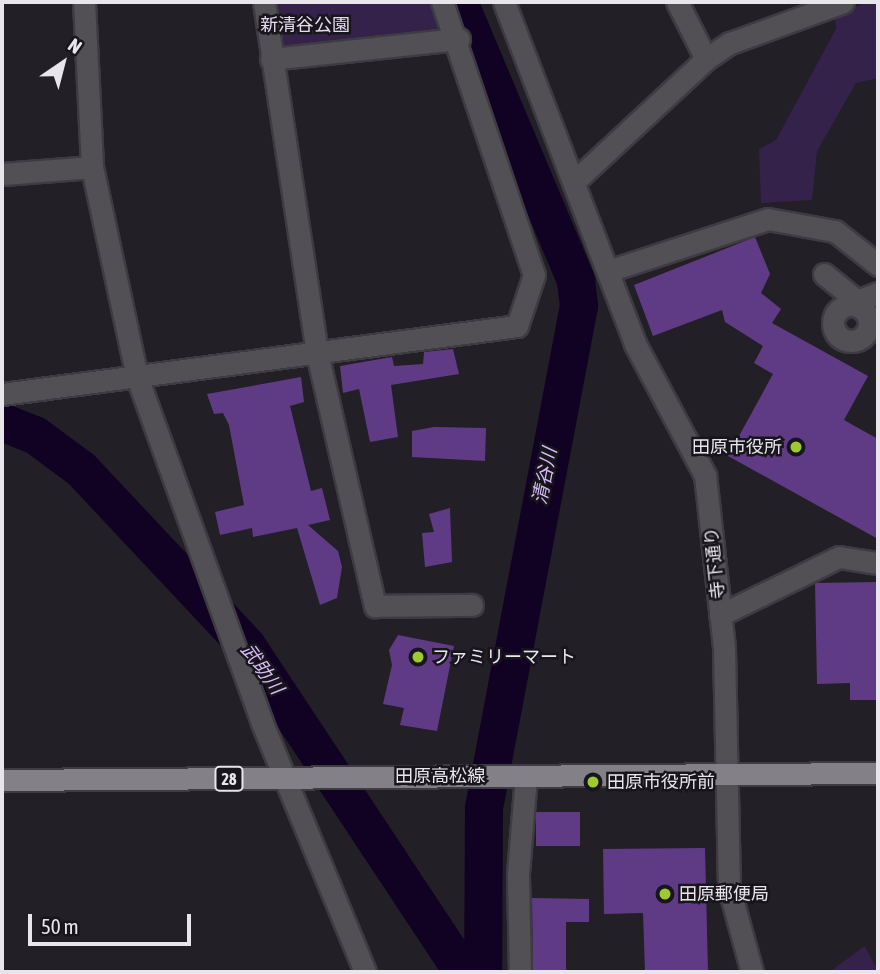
<!DOCTYPE html>
<meta charset="utf-8">
<style>
body{margin:0}
#map{position:relative;width:880px;height:974px;overflow:hidden;background:#221f26;font-family:"Asap Condensed","Noto Sans JP",sans-serif}
div>[style]{position:absolute}
[style*='--x']{left:calc(var(--x)*1px);top:calc(var(--y)*1px);width:calc(var(--w)*1px);rotate:calc(var(--a)*1deg)}
.green>*{inset:0;background:#35224a}
.river>*{height:38px;margin:-19px;padding:0 19px;transform-origin:19px;border-radius:19px;background:#110122}
.building>*{inset:0;background:#603b85;transform-origin:0 0}
.roads{filter:drop-shadow(2px 0 #3e3b42) drop-shadow(-2px 0 #3e3b42) drop-shadow(0 2px #3e3b42) drop-shadow(0 -2px #3e3b42)}
.minor>*{height:21px;margin:-10.5px;padding:0 10.5px;transform-origin:10.5px;border-radius:10.5px;background:#525054}
.minor>.ring{margin:-10.5px;padding:0;box-sizing:content-box;background:none;border:21px solid #525054;border-radius:50%}
.major>*{height:21px;margin:-10.5px;padding:0 10.5px;transform-origin:10.5px;border-radius:10.5px;background:#838087}
.dots>*{width:19px;height:19px;translate:-50% -50%;box-sizing:border-box;border:4px solid #18151c;border-radius:50%}
span{translate:-50% -50%;white-space:nowrap;text-align:center;line-height:1.15;-webkit-text-stroke:5px #18151c;paint-order:stroke}
.shield-label span{padding:2px 5px;background:#18151c;border:2px solid;border-radius:5px;-webkit-text-stroke-width:0}
.shield-label{font-size:16px;color:#e8e6eb;font-weight:700}
.park-label{font-size:18px;color:#e4dbf0}
.poi-label{font-size:18px;color:#e8e6eb}
.right{translate:-100% -50%;text-align:right}
.left{translate:0 -50%;text-align:left}
.street-label{font-size:18px;color:#e8e6eb}
.water-label{font-size:19px;color:#d7bcfa;font-style:italic}
.frame{position:absolute;inset:0;border:4px solid #e8e6eb;pointer-events:none}
.north{position:absolute;left:28px;top:28px;width:70px;height:70px;-webkit-text-stroke:5px #18151c;paint-order:stroke;rotate:35deg;font-size:19px;font-weight:700;line-height:28px;text-align:center;color:#e8e6eb}
.north::after{content:'';display:block;margin:auto;width:24px;height:32px;background:#e8e6eb;clip-path:polygon(50% 0,100% 100%,50% 72%,0 100%)}
.scale{position:absolute;left:28px;top:914px;width:163px;height:32px;box-sizing:border-box;border:4px solid #e8e6eb;border-top:0;padding-left:9px;font-size:21px;line-height:24px;white-space:nowrap;color:#e8e6eb;-webkit-text-stroke:5px #18151c;paint-order:stroke}
</style>
<div id="map">
<div class="green">
<div style="clip-path:polygon(276px 2px,434px 2px,443px 35px,291px 49px,283px 45px)"></div>
<div style="clip-path:polygon(867px 2px,878px 2px,878px 78px,856px 83px,817px 151px,812px 200px,761px 203px,759px 149px,776px 140px,836px 29px,835px 16px)"></div>
<div style="clip-path:polygon(865px 946px,878px 972px,831px 972px,836px 967px)"></div>
</div>
<div class="river">
<div style="--x:459;--y:2;--w:303;--a:67.2"></div>
<div style="--x:576;--y:281;--w:25;--a:83"></div>
<div style="--x:579;--y:306;--w:511;--a:100.72"></div>
<div style="--x:484;--y:808;--w:164;--a:90.3"></div>
<div style="--x:2;--y:422;--w:35;--a:22"></div>
<div style="--x:35;--y:435;--w:57;--a:36.5"></div>
<div style="--x:81;--y:469;--w:243;--a:46.8"></div>
<div style="--x:247;--y:646;--w:391;--a:56.5"></div>
</div>
<div class="building">
<div style="clip-path:polygon(755px 237px,770px 274px,761px 293px,781px 309px,772px 323px,868px 376px,844px 420px,878px 439px,878px 539px,728px 456px,773px 374px,754px 363px,763px 346px,725px 322px,722px 310px,653px 336px,634px 285px)"></div>
<div style="clip-path:polygon(453px 349px,459px 374px,391px 385px,398px 437px,370px 442px,359px 389px,343px 393px,340px 366px,392px 357px,394px 366px,423px 364px,424px 352px)"></div>
<div style="clip-path:polygon(301px 377px,304px 402px,290px 406px,311px 491px,322px 488px,330px 520px,308px 525px,338px 551px,342px 567px,337px 598px,320px 605px,297px 528px,253px 537px,252px 528px,220px 535px,215px 512px,244px 505px,229px 425px,223px 413px,214px 414px,207px 394px)"></div>
<div style="clip-path:polygon(434px 427px,486px 428px,485px 461px,412px 457px,412px 431px)"></div>
<div style="clip-path:polygon(450px 508px,452px 562px,425px 567px,422px 533px,434px 532px,429px 514px)"></div>
<div style="clip-path:polygon(878px 582px,878px 700px,850px 700px,850px 683px,817px 684px,815px 583px)"></div>
<div style="clip-path:polygon(398px 635px,454px 646px,437px 731px,400px 725px,404px 708px,383px 704px,392px 665px,389px 650px)"></div>
<div style="left:536px;top:812px;width:44px;height:34px"></div>
<div style="clip-path:polygon(705px 848px,708px 972px,645px 972px,643px 913px,604px 914px,603px 849px)"></div>
<div style="clip-path:polygon(532px 898px,589px 899px,589px 922px,566px 922px,566px 972px,533px 972px)"></div>
</div>
<div class="roads">
<div class="minor">
<div style="--x:84;--y:2;--w:165;--a:87.2"></div>
<div style="--x:92;--y:167;--w:215;--a:77.9"></div>
<div style="--x:137;--y:377;--w:368;--a:70.1"></div>
<div style="--x:262;--y:723;--w:269;--a:67.5"></div>
<div style="--x:264;--y:2;--w:355;--a:81.4"></div>
<div style="--x:317;--y:353;--w:260;--a:77.1"></div>
<div style="--x:375;--y:606;--w:97;--a:-0.6"></div>
<div style="--x:504;--y:2;--w:366;--a:69"></div>
<div style="--x:635;--y:344;--w:149;--a:61.9"></div>
<div style="--x:705;--y:475;--w:174;--a:83.7"></div>
<div style="--x:724;--y:648;--w:240;--a:88.8"></div>
<div style="--x:729;--y:888;--w:87;--a:74.7"></div>
<div style="--x:677;--y:2;--w:64;--a:63"></div>
<div style="--x:271;--y:59;--w:189;--a:-6.1"></div>
<div style="--x:2;--y:174;--w:90;--a:-4.4"></div>
<div style="--x:577;--y:179;--w:176;--a:-42.9"></div>
<div style="--x:706;--y:59;--w:29;--a:-34"></div>
<div style="--x:730;--y:43;--w:120;--a:-19.9"></div>
<div style="--x:608;--y:271;--w:168;--a:-18"></div>
<div style="--x:768;--y:219;--w:68;--a:10.2"></div>
<div style="--x:835;--y:231;--w:55;--a:38.3"></div>
<div style="--x:824;--y:274;--w:40;--a:39"></div>
<div class="ring" style="left:833px;top:305px;width:15px;height:15px"></div>
<div style="--x:844;--y:306;--w:36;--a:-21"></div>
<div style="--x:2;--y:394;--w:519;--a:-7.52"></div>
<div style="--x:517;--y:326;--w:54;--a:-71.6"></div>
<div style="--x:534;--y:275;--w:288;--a:-108.6"></div>
<div style="--x:720;--y:615;--w:132;--a:-26"></div>
<div style="--x:839;--y:557;--w:39;--a:9"></div>
<div style="--x:520;--y:972;--w:99;--a:-91.2"></div>
<div style="--x:518;--y:873;--w:97;--a:-85.3"></div>
</div>
<div class="major">
<div style="--x:2;--y:780;--w:876;--a:-0.46"></div>
</div>
</div>
<div class="dots">
<div style="left:796px;top:447px;background:#9eca2f"></div>
<div style="left:418px;top:657px;background:#9eca2f"></div>
<div style="left:593px;top:782px;background:#9eca2f"></div>
<div style="left:665px;top:894px;background:#9eca2f"></div>
</div>
<div class="shield-label">
<span style="left:229px;top:779px">28</span>
</div>
<div class="park-label">
<span style="left:305px;top:25px">新清谷公園</span>
</div>
<div class="poi-label">
<span class="right" style="left:782px;top:447px">田原市役所</span>
<span class="left" style="left:432px;top:657px">ファミリーマート</span>
<span class="left" style="left:607px;top:782px">田原市役所前</span>
<span class="left" style="left:679px;top:894px">田原郵便局</span>
</div>
<div class="street-label">
<span style="left:715px;top:563px;rotate:-96deg">寺下通り</span>
<span style="left:440px;top:776px">田原高松線</span>
</div>
<div class="water-label">
<span style="left:545px;top:476px;rotate:-79deg">清谷川</span>
<span style="left:262px;top:669px;rotate:54deg">武助川</span>
</div>
<div class="frame"></div>
<div class="north">N</div>
<div class="scale">50 m</div>
</div>
